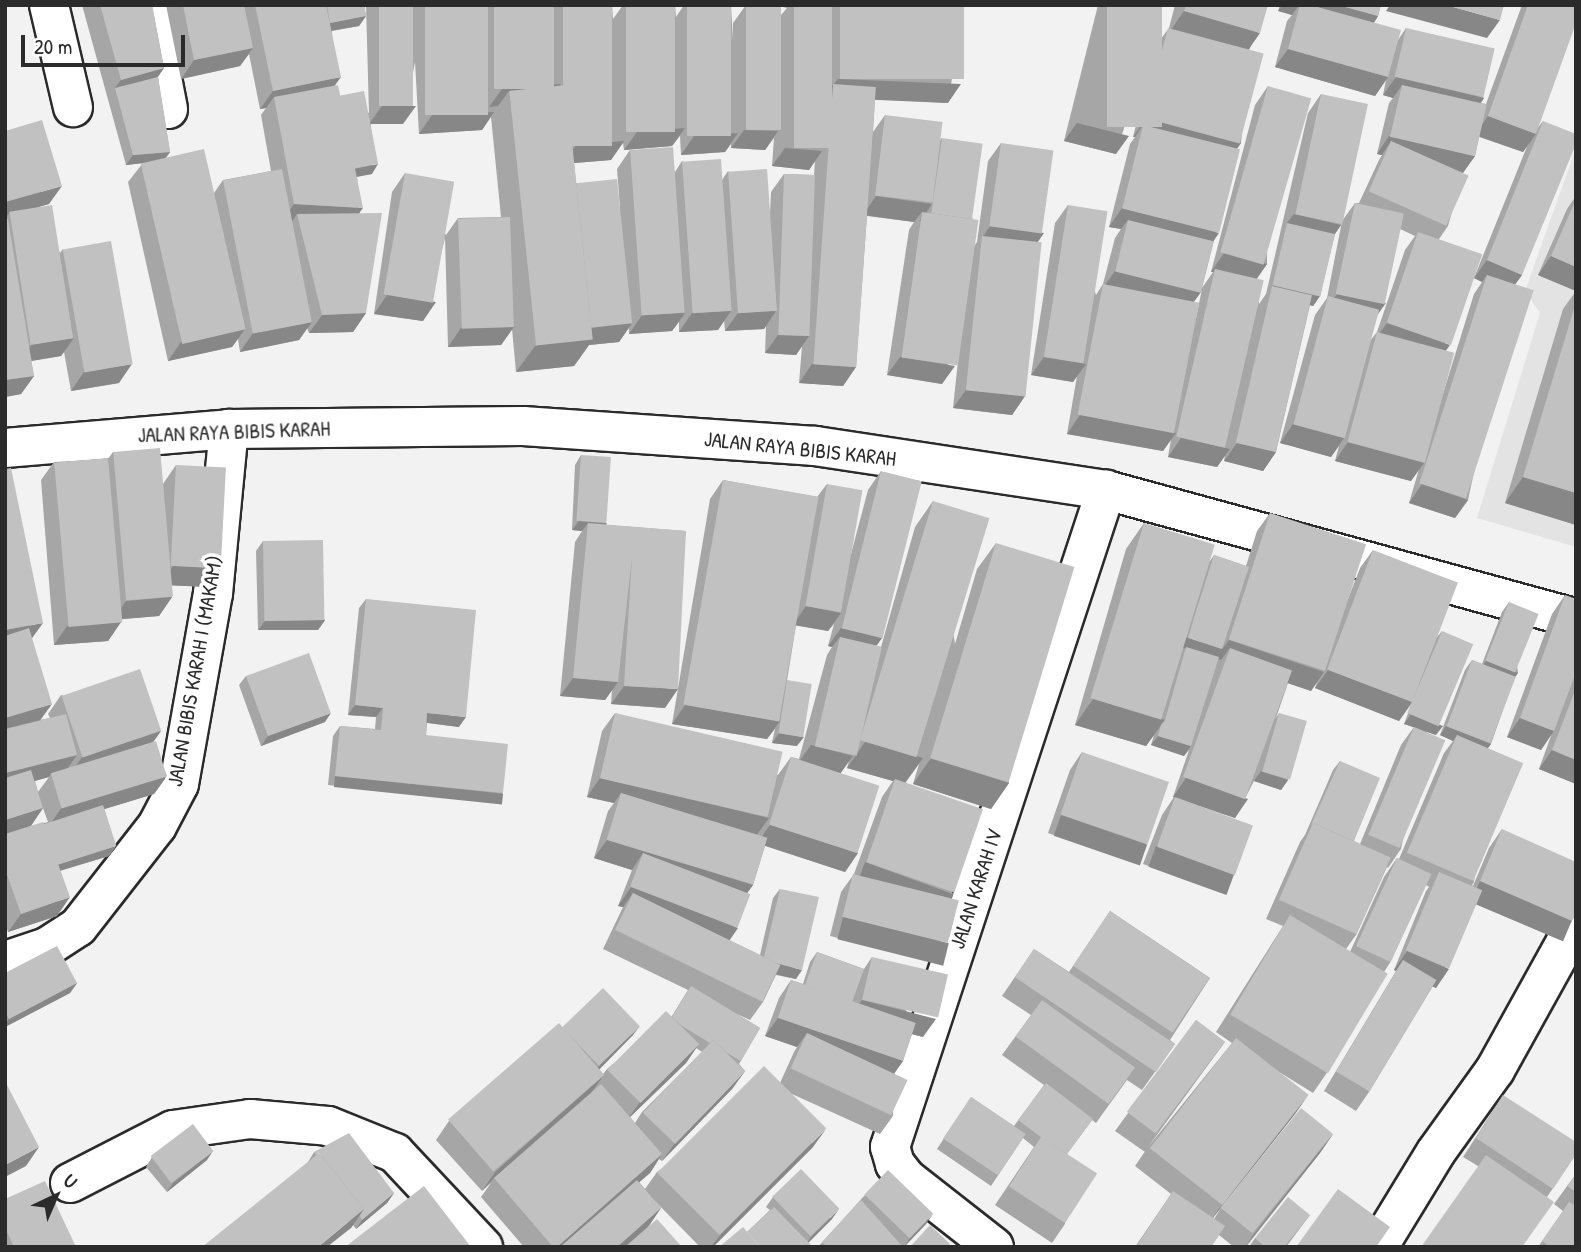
<!DOCTYPE html>
<style>
body{margin:0}
#map{position:relative;width:1581px;height:1252px;overflow:hidden;background:#f2f2f2;font-family:"Patrick Hand",sans-serif}
div>[style]{position:absolute}
[style*='--x']{left:calc(var(--x)*1px);top:calc(var(--y)*1px);width:calc(var(--w)*1px);rotate:calc(var(--a)*1deg)}
.built>*{inset:0;background:#e3e3e3}
.roads{filter:drop-shadow(2px 0 #2b2b2b) drop-shadow(-2px 0 #2b2b2b) drop-shadow(0 2px #2b2b2b) drop-shadow(0 -2px #2b2b2b)}
.minor>*{height:38px;margin:-19px;padding:0 19px;transform-origin:19px;border-radius:19px;background:#fff}
.secondary>*{height:38px;margin:-19px;padding:0 19px;transform-origin:19px;border-radius:19px;background:#fff}
.wall>*{inset:0;background:#a6a6a6}
.shaded-wall>*{inset:0;background:#878787;transform-origin:0 0}
.building>*{inset:0;background:#c1c1c1;transform-origin:0 0}
span{translate:-50% -50%;white-space:nowrap;text-align:center;line-height:1.15;-webkit-text-stroke:7px #fff;paint-order:stroke}
.street-label{font-size:21px;color:#2b2b2b}
.frame{position:absolute;inset:0;border:7px solid #2b2b2b;pointer-events:none}
.north{position:absolute;left:21px;top:1161px;width:70px;height:70px;-webkit-text-stroke:5px #fff;paint-order:stroke;rotate:44deg;font-size:19px;font-weight:700;line-height:28px;text-align:center;color:#2b2b2b}
.north::after{content:'';display:block;margin:auto;width:24px;height:32px;background:#2b2b2b;clip-path:polygon(50% 0,100% 100%,50% 72%,0 100%)}
.scale{position:absolute;left:21px;top:35px;width:164px;height:32px;box-sizing:border-box;border:4px solid #2b2b2b;border-top:0;padding-left:9px;font-size:21px;line-height:24px;white-space:nowrap;color:#2b2b2b;-webkit-text-stroke:5px #fff;paint-order:stroke}
</style>
<div id="map">
<div class="built">
<div style="clip-path:polygon(1576px 148px,1576px 547px,1477px 518px,1540px 313px,1525px 291px)"></div>
</div>
<div class="roads">
<div class="minor">
<div style="--x:49;--y:5;--w:105;--a:76.8"></div>
<div style="--x:148;--y:5;--w:106;--a:79.1"></div>
<div style="--x:5;--y:961;--w:44;--a:-18.4"></div>
<div style="--x:47;--y:947;--w:37;--a:-33"></div>
<div style="--x:78;--y:927;--w:128;--a:-52"></div>
<div style="--x:157;--y:826;--w:47;--a:-62.4"></div>
<div style="--x:179;--y:784;--w:193;--a:-79.9"></div>
<div style="--x:213;--y:594;--w:166;--a:-84.5"></div>
<div style="--x:70;--y:1183;--w:116;--a:-27.2"></div>
<div style="--x:173;--y:1130;--w:78;--a:-8.1"></div>
<div style="--x:250;--y:1119;--w:78;--a:5.1"></div>
<div style="--x:328;--y:1126;--w:72;--a:21.9"></div>
<div style="--x:395;--y:1153;--w:129;--a:46.9"></div>
<div style="--x:994;--y:1247;--w:112;--a:-141.9"></div>
<div style="--x:906;--y:1178;--w:18;--a:-128"></div>
<div style="--x:895;--y:1164;--w:18;--a:-106"></div>
<div style="--x:890;--y:1147;--w:692;--a:-71.8"></div>
<div style="--x:1378;--y:1247;--w:111;--a:-58.6"></div>
<div style="--x:1436;--y:1152;--w:101;--a:-54.3"></div>
<div style="--x:1495;--y:1070;--w:167;--a:-61"></div>
</div>
<div class="secondary">
<div style="--x:5;--y:448;--w:225;--a:-4.8"></div>
<div style="--x:229;--y:429;--w:294;--a:-0.6"></div>
<div style="--x:523;--y:426;--w:293;--a:3.9"></div>
<div style="--x:815;--y:446;--w:294;--a:8.6"></div>
<div style="--x:1106;--y:490;--w:487;--a:15.3"></div>
</div>
</div>
<div class="wall">
<div style="clip-path:polygon(evenodd,82px 5px,152px 5px,164px 68px,158px 77px,170px 152px,166px 158px,214px 193px,223px 180px,271px 171px,261px 115px,266px 108px,260px 109px,249px 54px,240px 66px,181px 79px,166px 5px,364px 5px,366px 16px,359px 26px,332px 31px,335px 86px,340px 96px,369px 113px,366px 5px,554px 5px,554px 6px,555px 5px,612px 5px,613px 19px,623px 5px,675px 5px,676px 17px,684px 5px,731px 5px,733px 40px,733px 23px,746px 5px,781px 5px,780px 31px,781px 15px,787px 8px,783px 7px,783px 5px,964px 5px,948px 103px,875px 99px,873px 132px,885px 115px,940px 140px,942px 138px,973px 220px,973px 248px,977px 242px,988px 161px,1001px 143px,1038px 241px,1025px 396px,1012px 415px,953px 408px,962px 323px,942px 384px,887px 375px,909px 230px,914px 222px,867px 216px,856px 367px,843px 386px,799px 383px,802px 346px,796px 355px,765px 353px,766px 326px,764px 329px,725px 331px,724px 320px,718px 330px,679px 332px,679px 322px,672px 331px,629px 334px,629px 328px,619px 342px,589px 345px,574px 366px,516px 372px,512px 329px,501px 345px,448px 347px,445px 238px,423px 321px,374px 314px,392px 192px,405px 173px,446px 235px,458px 218px,501px 217px,491px 117px,482px 130px,419px 134px,415px 62px,403px 124px,371px 124px,372px 174px,357px 177px,366px 313px,353px 332px,309px 333px,307px 328px,299px 340px,240px 352px,238px 339px,232px 347px,168px 361px,128px 182px,143px 163px,126px 165px,82px 5px,680px 136px,681px 155px,725px 152px,731px 144px,731px 148px,765px 150px,774px 138px,772px 166px,809px 170px,815px 161px,814px 175px,784px 174px,771px 192px,770px 214px,728px 171px,722px 180px,682px 161px,675px 172px,630px 150px,617px 169px,620px 208px,576px 183px,574px 163px,611px 160px,623px 143px,624px 150px,672px 146px,680px 136px)"></div>
<div style="clip-path:polygon(1098px 5px,1162px 5px,1116px 154px,1064px 141px)"></div>
<div style="clip-path:polygon(evenodd,1175px 5px,1268px 5px,1249px 50px,1241px 143px,1237px 149px,1202px 288px,1213px 272px,1211px 272px,1255px 105px,1268px 86px,1267px 264px,1257px 279px,1259px 304px,1266px 294px,1308px 113px,1321px 94px,1341px 225px,1335px 234px,1320px 296px,1313px 306px,1310px 305px,1276px 452px,1263px 471px,1224px 461px,1225px 455px,1217px 467px,1168px 457px,1171px 439px,1163px 451px,1067px 434px,1077px 376px,1073px 382px,1031px 375px,1055px 223px,1068px 205px,1096px 295px,1103px 284px,1115px 238px,1121px 229px,1109px 227px,1130px 144px,1135px 137px,1133px 137px,1155px 47px,1169px 28px,1175px 5px,1202px 289px,1196px 318px,1194px 301px,1201px 292px,1202px 289px)"></div>
<div style="clip-path:polygon(evenodd,1280px 5px,1381px 5px,1378px 16px,1374px 23px,1398px 40px,1406px 28px,1484px 98px,1481px 103px,1486px 104px,1522px 5px,1576px 5px,1537px 129px,1543px 121px,1522px 275px,1515px 284px,1468px 500px,1455px 518px,1409px 503px,1419px 469px,1411px 481px,1335px 461px,1339px 446px,1331px 457px,1280px 443px,1315px 315px,1327px 298px,1342px 221px,1355px 203px,1359px 203px,1379px 160px,1382px 155px,1377px 154px,1389px 103px,1393px 98px,1383px 95px,1386px 80px,1375px 96px,1275px 67px,1287px 21px,1292px 15px,1278px 11px,1280px 5px,1479px 137px,1523px 152px,1528px 144px,1474px 278px,1482px 282px,1474px 294px,1441px 400px,1446px 351px,1439px 239px,1448px 226px,1463px 173px,1475px 156px,1479px 137px,1280px 5px,1400px 229px,1415px 236px,1405px 250px,1377px 332px,1370px 341px,1400px 229px)"></div>
<div style="clip-path:polygon(5px 131px,49px 204px,38px 207px,60px 253px,63px 249px,119px 383px,71px 391px,64px 352px,61px 356px,31px 361px,34px 376px,21px 394px,5px 397px,5px 219px,7px 216px,5px 217px)"></div>
<div style="clip-path:polygon(1576px 196px,1576px 291px,1538px 275px,1567px 209px)"></div>
<div style="clip-path:polygon(1576px 291px,1576px 525px,1505px 503px,1563px 309px)"></div>
<div style="clip-path:polygon(113px 452px,163px 484px,176px 465px,222px 568px,209px 587px,171px 585px,172px 597px,159px 616px,120px 619px,121px 622px,108px 641px,54px 645px,41px 480px,54px 462px,108px 459px)"></div>
<div style="clip-path:polygon(581px 455px,606px 525px,686px 531px,665px 708px,611px 704px,612px 690px,605px 700px,560px 696px,575px 542px,582px 531px,572px 530px,575px 465px)"></div>
<div style="clip-path:polygon(evenodd,5px 469px,32px 639px,40px 720px,50px 718px,48px 714px,61px 695px,161px 731px,153px 742px,167px 776px,154px 794px,104px 809px,116px 846px,109px 856px,60px 871px,57px 916px,8px 932px,5px 923px,5px 469px,49px 777px,38px 792px,35px 781px,49px 777px,5px 469px,43px 808px,48px 822px,31px 826px,43px 808px)"></div>
<div style="clip-path:polygon(evenodd,881px 471px,882px 638px,876px 646px,881px 647px,915px 527px,933px 501px,955px 644px,977px 569px,996px 543px,1009px 783px,991px 809px,913px 784px,919px 764px,906px 782px,953px 894px,950px 898px,936px 962px,830px 936px,841px 892px,854px 874px,882px 797px,893px 781px,847px 768px,849px 761px,840px 773px,858px 853px,845px 872px,765px 846px,753px 885px,747px 893px,729px 940px,760px 955px,773px 898px,780px 889px,796px 979px,776px 975px,763px 1002px,750px 1020px,737px 1014px,760px 1028px,739px 1064px,745px 1071px,732px 1089px,662px 1161px,659px 1159px,650px 1173px,639px 1182px,645px 1189px,657px 1172px,780px 1083px,794px 1052px,797px 1047px,765px 1036px,779px 998px,791px 980px,803px 984px,810px 962px,817px 952px,864px 969px,872px 957px,923px 1037px,912px 1034px,903px 1061px,894px 1074px,893px 1116px,880px 1134px,792px 1094px,813px 1147px,713px 1247px,700px 1247px,654px 1200px,661px 1208px,648px 1227px,682px 1247px,524px 1247px,481px 1197px,491px 1183px,482px 1191px,436px 1140px,449px 1121px,563px 1028px,633px 1035px,599px 1069px,603px 1074px,607px 1069px,672px 1016px,688px 990px,603px 949px,623px 907px,618px 906px,632px 870px,594px 858px,608px 811px,614px 803px,587px 797px,602px 731px,615px 713px,778px 775px,791px 757px,799px 759px,827px 655px,832px 647px,828px 646px,834px 624px,828px 631px,796px 625px,787px 681px,797px 746px,772px 743px,775px 729px,767px 739px,672px 724px,710px 499px,723px 480px,817px 497px,827px 484px,851px 554px,868px 490px,881px 471px,696px 1048px,702px 1052px,642px 1112px,635px 1123px,630px 1117px,686px 1063px,696px 1048px)"></div>
<div style="clip-path:polygon(1270px 513px,1348px 599px,1360px 568px,1373px 550px,1437px 637px,1442px 631px,1436px 735px,1427px 732px,1401px 849px,1388px 868px,1387px 867px,1356px 935px,1346px 949px,1350px 952px,1384px 877px,1397px 858px,1399px 859px,1444px 753px,1453px 741px,1440px 735px,1465px 670px,1472px 660px,1482px 664px,1502px 612px,1509px 602px,1518px 673px,1515px 676px,1491px 744px,1488px 748px,1474px 882px,1472px 885px,1473px 886px,1489px 848px,1502px 829px,1572px 921px,1560px 940px,1476px 904px,1436px 988px,1433px 986px,1369px 1092px,1356px 1111px,1324px 1091px,1396px 971px,1394px 970px,1426px 891px,1429px 887px,1426px 885px,1391px 961px,1384px 972px,1326px 1074px,1313px 1093px,1276px 1070px,1308px 1095px,1295px 1114px,1213px 1218px,1214px 1219px,1221px 1208px,1333px 1134px,1320px 1153px,1246px 1247px,1234px 1247px,1219px 1235px,1211px 1247px,1135px 1247px,1171px 1194px,1135px 1166px,1148px 1147px,1145px 1152px,1115px 1131px,1196px 1020px,1225px 1042px,1148px 1147px,1232px 1043px,1216px 1032px,1283px 926px,1266px 919px,1300px 842px,1305px 835px,1333px 770px,1340px 761px,1354px 841px,1360px 844px,1401px 745px,1414px 727px,1404px 724px,1412px 703px,1399px 721px,1315px 688px,1317px 682px,1311px 691px,1288px 683px,1276px 718px,1279px 713px,1288px 780px,1281px 790px,1254px 781px,1235px 818px,1199px 806px,1222px 893px,1143px 864px,1162px 815px,1174px 797px,1173px 797px,1189px 750px,1184px 756px,1151px 745px,1154px 735px,1146px 746px,1075px 725px,1126px 549px,1144px 523px,1210px 561px,1214px 555px,1246px 566px,1257px 531px)"></div>
<div style="clip-path:polygon(263px 541px,325px 620px,318px 630px,258px 630px,256px 551px)"></div>
<div style="clip-path:polygon(1565px 595px,1576px 673px,1576px 784px,1539px 769px,1552px 733px,1541px 750px,1507px 737px,1552px 614px)"></div>
<div style="clip-path:polygon(366px 599px,459px 727px,427px 723px,426px 735px,503px 793px,497px 802px,328px 785px,333px 736px,340px 726px,375px 729px,376px 717px,348px 715px,359px 608px)"></div>
<div style="clip-path:polygon(246px 676px,325px 722px,261px 746px,239px 685px)"></div>
<div style="clip-path:polygon(1082px 752px,1147px 845px,1134px 863px,1048px 833px,1070px 770px)"></div>
<div style="clip-path:polygon(1110px 911px,1210px 978px,1170px 1040px,1175px 1044px,1142px 1090px,1127px 1080px,1096px 1123px,1092px 1120px,1067px 1154px,1065px 1224px,1052px 1243px,995px 1205px,1034px 1147px,1023px 1138px,991px 1186px,937px 1149px,971px 1097px,1014px 1126px,1044px 1085px,1002px 1055px,1031px 1015px,1002px 996px,1034px 949px,1069px 972px)"></div>
<div style="clip-path:polygon(5px 973px,77px 983px,70px 993px,5px 1027px)"></div>
<div style="clip-path:polygon(1503px 1095px,1576px 1154px,1547px 1197px,1478px 1166px,1463px 1157px)"></div>
<div style="clip-path:polygon(314px 1152px,394px 1193px,387px 1203px,356px 1229px,353px 1225px,351px 1228px,308px 1162px)"></div>
<div style="clip-path:polygon(152px 1157px,207px 1160px,167px 1192px,146px 1167px)"></div>
<div style="clip-path:polygon(1576px 1174px,1576px 1247px,1538px 1247px,1563px 1211px,1554px 1204px)"></div>
<div style="clip-path:polygon(865px 1195px,926px 1224px,904px 1247px,818px 1247px)"></div>
<div style="clip-path:polygon(773px 1197px,832px 1219px,808px 1243px,747px 1232px,770px 1210px,766px 1207px)"></div>
<div style="clip-path:polygon(5px 1199px,76px 1247px,5px 1247px)"></div>
<div style="clip-path:polygon(1310px 1215px,1286px 1247px,1249px 1247px,1255px 1238px)"></div>
</div>
<div class="shaded-wall">
<div style="clip-path:polygon(1282px 5px,1299px 5px,1292px 15px,1278px 11px)"></div>
<div style="clip-path:polygon(1300px 5px,1338px 5px,1378px 16px,1366px 35px)"></div>
<div style="clip-path:polygon(1390px 5px,1446px 5px,1500px 20px,1487px 38px,1386px 11px)"></div>
<div style="clip-path:polygon(1184px 11px,1260px 33px,1242px 59px,1166px 37px)"></div>
<div style="clip-path:polygon(366px 16px,359px 26px,324px 32px,330px 23px)"></div>
<div style="clip-path:polygon(253px 48px,240px 66px,181px 79px,194px 60px)"></div>
<div style="clip-path:polygon(1288px 49px,1388px 77px,1375px 96px,1275px 67px)"></div>
<div style="clip-path:polygon(164px 68px,151px 86px,115px 88px,121px 80px)"></div>
<div style="clip-path:polygon(341px 77px,328px 95px,274px 97px,266px 108px,260px 109px,273px 91px)"></div>
<div style="clip-path:polygon(1396px 77px,1484px 98px,1471px 116px,1402px 85px,1393px 98px,1383px 95px)"></div>
<div style="clip-path:polygon(838px 79px,961px 84px,948px 103px,832px 98px,832px 86px)"></div>
<div style="clip-path:polygon(561px 84px,548px 102px,509px 91px,498px 106px,489px 107px,502px 89px)"></div>
<div style="clip-path:polygon(382px 106px,416px 106px,403px 124px,369px 124px)"></div>
<div style="clip-path:polygon(494px 112px,482px 130px,419px 134px,432px 115px)"></div>
<div style="clip-path:polygon(1488px 116px,1536px 134px,1523px 152px,1475px 135px)"></div>
<div style="clip-path:polygon(1146px 118px,1241px 143px,1228px 161px,1143px 125px,1135px 137px,1133px 137px)"></div>
<div style="clip-path:polygon(1077px 123px,1129px 136px,1116px 154px,1064px 141px)"></div>
<div style="clip-path:polygon(685px 128px,672px 146px,624px 150px,637px 132px)"></div>
<div style="clip-path:polygon(744px 130px,778px 131px,765px 150px,731px 148px)"></div>
<div style="clip-path:polygon(738px 133px,725px 152px,681px 155px,694px 136px)"></div>
<div style="clip-path:polygon(1389px 136px,1475px 156px,1462px 174px,1391px 141px,1382px 155px,1377px 154px)"></div>
<div style="clip-path:polygon(624px 141px,611px 160px,563px 164px,576px 145px)"></div>
<div style="clip-path:polygon(785px 148px,822px 151px,809px 170px,772px 166px)"></div>
<div style="clip-path:polygon(170px 152px,163px 161px,126px 165px,133px 155px)"></div>
<div style="clip-path:polygon(378px 164px,372px 174px,343px 179px,350px 170px)"></div>
<div style="clip-path:polygon(62px 186px,49px 204px,11px 215px,10px 212px,7px 216px,5px 217px,5px 202px)"></div>
<div style="clip-path:polygon(876px 196px,932px 204px,920px 222px,922px 212px,914px 222px,863px 215px)"></div>
<div style="clip-path:polygon(294px 204px,363px 208px,350px 226px,297px 214px,291px 223px,281px 223px)"></div>
<div style="clip-path:polygon(1122px 208px,1219px 233px,1206px 252px,1128px 220px,1121px 229px,1109px 227px)"></div>
<div style="clip-path:polygon(1294px 214px,1341px 225px,1328px 244px,1287px 223px)"></div>
<div style="clip-path:polygon(990px 226px,1044px 233px,1031px 252px,982px 238px)"></div>
<div style="clip-path:polygon(1224px 253px,1267px 264px,1254px 282px,1215px 269px,1213px 272px,1211px 272px)"></div>
<div style="clip-path:polygon(1551px 256px,1576px 267px,1576px 291px,1538px 275px)"></div>
<div style="clip-path:polygon(1487px 260px,1522px 275px,1509px 293px,1487px 275px,1482px 282px,1474px 278px)"></div>
<div style="clip-path:polygon(1115px 271px,1201px 292px,1188px 310px,1102px 289px)"></div>
<div style="clip-path:polygon(1273px 285px,1320px 296px,1313px 306px,1270px 295px)"></div>
<div style="clip-path:polygon(1337px 294px,1386px 303px,1373px 321px,1324px 312px)"></div>
<div style="clip-path:polygon(387px 295px,436px 302px,423px 321px,374px 314px)"></div>
<div style="clip-path:polygon(731px 311px,718px 330px,679px 332px,692px 313px)"></div>
<div style="clip-path:polygon(776px 311px,764px 329px,725px 331px,738px 313px)"></div>
<div style="clip-path:polygon(366px 313px,353px 332px,309px 333px,322px 315px)"></div>
<div style="clip-path:polygon(685px 313px,672px 331px,629px 334px,642px 315px)"></div>
<div style="clip-path:polygon(312px 322px,299px 340px,240px 352px,253px 333px)"></div>
<div style="clip-path:polygon(632px 323px,619px 342px,589px 345px,574px 366px,516px 372px,535px 346px,591px 328px)"></div>
<div style="clip-path:polygon(1387px 323px,1450px 345px,1437px 363px,1374px 341px)"></div>
<div style="clip-path:polygon(514px 327px,501px 345px,448px 347px,461px 328px)"></div>
<div style="clip-path:polygon(245px 329px,232px 347px,168px 361px,181px 342px)"></div>
<div style="clip-path:polygon(778px 335px,809px 336px,796px 355px,765px 353px)"></div>
<div style="clip-path:polygon(74px 338px,61px 356px,19px 363px,32px 344px)"></div>
<div style="clip-path:polygon(900px 357px,955px 366px,942px 384px,887px 375px)"></div>
<div style="clip-path:polygon(1044px 357px,1086px 364px,1073px 382px,1031px 375px)"></div>
<div style="clip-path:polygon(132px 364px,119px 383px,71px 391px,84px 372px)"></div>
<div style="clip-path:polygon(812px 364px,856px 367px,843px 386px,799px 383px)"></div>
<div style="clip-path:polygon(34px 376px,21px 394px,5px 397px,5px 380px)"></div>
<div style="clip-path:polygon(966px 390px,1025px 396px,1012px 415px,953px 408px)"></div>
<div style="clip-path:polygon(1080px 415px,1176px 433px,1163px 451px,1067px 434px)"></div>
<div style="clip-path:polygon(1293px 424px,1344px 438px,1331px 457px,1280px 443px)"></div>
<div style="clip-path:polygon(1181px 438px,1230px 449px,1217px 467px,1168px 457px)"></div>
<div style="clip-path:polygon(1348px 442px,1424px 463px,1411px 481px,1335px 461px)"></div>
<div style="clip-path:polygon(1237px 443px,1276px 452px,1263px 471px,1224px 461px)"></div>
<div style="clip-path:polygon(1523px 477px,1576px 493px,1576px 525px,1505px 503px)"></div>
<div style="clip-path:polygon(1422px 484px,1468px 500px,1455px 518px,1409px 503px)"></div>
<div style="clip-path:polygon(579px 521px,607px 523px,600px 533px,588px 523px,582px 531px,572px 530px)"></div>
<div style="clip-path:polygon(173px 566px,222px 568px,209px 587px,160px 585px)"></div>
<div style="clip-path:polygon(172px 597px,159px 616px,113px 620px,126px 601px)"></div>
<div style="clip-path:polygon(806px 606px,841px 613px,828px 631px,793px 625px)"></div>
<div style="clip-path:polygon(325px 620px,318px 630px,258px 630px,265px 621px)"></div>
<div style="clip-path:polygon(121px 622px,108px 641px,54px 645px,67px 626px)"></div>
<div style="clip-path:polygon(43px 623px,30px 641px,5px 646px,5px 630px)"></div>
<div style="clip-path:polygon(841px 628px,882px 638px,869px 656px,840px 637px,832px 647px,828px 646px)"></div>
<div style="clip-path:polygon(1187px 637px,1222px 649px,1229px 640px,1324px 672px,1311px 691px,1225px 662px,1230px 648px,1221px 660px,1180px 647px)"></div>
<div style="clip-path:polygon(1486px 661px,1518px 673px,1511px 683px,1480px 670px)"></div>
<div style="clip-path:polygon(1328px 670px,1412px 702px,1399px 721px,1315px 688px)"></div>
<div style="clip-path:polygon(573px 678px,618px 682px,605px 700px,560px 696px)"></div>
<div style="clip-path:polygon(624px 686px,678px 689px,665px 708px,611px 704px)"></div>
<div style="clip-path:polygon(1093px 699px,1165px 720px,1146px 746px,1075px 725px)"></div>
<div style="clip-path:polygon(52px 704px,39px 722px,5px 732px,5px 718px)"></div>
<div style="clip-path:polygon(355px 705px,383px 708px,376px 717px,348px 715px)"></div>
<div style="clip-path:polygon(685px 705px,780px 721px,767px 739px,672px 724px)"></div>
<div style="clip-path:polygon(331px 713px,325px 722px,261px 746px,268px 736px)"></div>
<div style="clip-path:polygon(427px 713px,466px 717px,459px 727px,421px 722px)"></div>
<div style="clip-path:polygon(1411px 714px,1443px 726px,1436px 735px,1404px 724px)"></div>
<div style="clip-path:polygon(1520px 718px,1554px 731px,1541px 750px,1507px 737px)"></div>
<div style="clip-path:polygon(1446px 726px,1491px 744px,1484px 753px,1457px 735px,1453px 741px,1440px 735px)"></div>
<div style="clip-path:polygon(161px 731px,148px 749px,69px 776px,82px 757px)"></div>
<div style="clip-path:polygon(779px 733px,804px 737px,797px 746px,772px 743px)"></div>
<div style="clip-path:polygon(1158px 736px,1191px 746px,1184px 756px,1151px 745px)"></div>
<div style="clip-path:polygon(865px 742px,923px 758px,904px 784px,895px 779px,893px 781px,847px 768px)"></div>
<div style="clip-path:polygon(811px 745px,853px 756px,840px 774px,798px 763px)"></div>
<div style="clip-path:polygon(1552px 750px,1576px 760px,1576px 784px,1539px 769px)"></div>
<div style="clip-path:polygon(77px 755px,64px 773px,51px 774px,49px 777px,5px 789px,5px 773px)"></div>
<div style="clip-path:polygon(931px 758px,1009px 783px,991px 809px,913px 784px)"></div>
<div style="clip-path:polygon(1261px 771px,1288px 780px,1281px 790px,1254px 781px)"></div>
<div style="clip-path:polygon(167px 776px,154px 794px,49px 826px,62px 807px)"></div>
<div style="left:335px;top:776px;width:169px;height:11px;rotate:6deg"></div>
<div style="clip-path:polygon(600px 778px,769px 818px,756px 836px,621px 793px,614px 803px,587px 797px)"></div>
<div style="clip-path:polygon(1186px 778px,1248px 799px,1235px 818px,1173px 797px)"></div>
<div style="clip-path:polygon(43px 808px,30px 827px,5px 835px,5px 820px)"></div>
<div style="left:1061px;top:815px;width:91px;height:22px;rotate:19deg"></div>
<div style="clip-path:polygon(770px 825px,858px 853px,845px 872px,757px 843px)"></div>
<div style="clip-path:polygon(607px 840px,753px 885px,740px 903px,643px 853px,632px 870px,594px 858px)"></div>
<div style="clip-path:polygon(116px 846px,109px 856px,45px 875px,52px 866px)"></div>
<div style="left:1156px;top:846px;width:83px;height:22px;rotate:20deg"></div>
<div style="left:865px;top:862px;width:94px;height:23px;rotate:20deg"></div>
<div style="left:1480px;top:881px;width:100px;height:23px;rotate:23deg"></div>
<div style="clip-path:polygon(631px 887px,738px 928px,725px 947px,633px 893px,623px 907px,618px 906px)"></div>
<div style="clip-path:polygon(70px 897px,57px 916px,8px 932px,21px 914px)"></div>
<div style="left:843px;top:917px;width:109px;height:23px;rotate:14deg"></div>
<div style="clip-path:polygon(1407px 951px,1449px 969px,1436px 988px,1397px 971px,1403px 960px,1396px 971px,1394px 970px)"></div>
<div style="clip-path:polygon(764px 960px,802px 970px,796px 979px,757px 970px)"></div>
<div style="clip-path:polygon(77px 983px,70px 993px,5px 1027px,5px 1024px,9px 1019px)"></div>
<div style="clip-path:polygon(862px 1000px,936px 1019px,923px 1037px,849px 1018px)"></div>
<div style="clip-path:polygon(778px 1018px,903px 1061px,890px 1079px,807px 1033px,797px 1047px,765px 1036px)"></div>
<div style="clip-path:polygon(640px 1026px,633px 1035px,593px 1076px,599px 1066px)"></div>
<div style="clip-path:polygon(699px 1044px,686px 1063px,627px 1120px,640px 1102px)"></div>
<div style="clip-path:polygon(745px 1071px,732px 1089px,662px 1161px,675px 1143px)"></div>
<div style="clip-path:polygon(604px 1075px,591px 1093px,494px 1178px,482px 1191px,495px 1172px)"></div>
<div style="clip-path:polygon(1308px 1095px,1295px 1114px,1208px 1224px,1221px 1206px)"></div>
<div style="clip-path:polygon(826px 1129px,813px 1147px,713px 1247px,711px 1247px,720px 1235px)"></div>
<div style="clip-path:polygon(1333px 1134px,1320px 1153px,1245px 1247px,1254px 1234px)"></div>
<div style="clip-path:polygon(39px 1147px,26px 1166px,5px 1177px,5px 1165px)"></div>
<div style="clip-path:polygon(213px 1151px,207px 1160px,167px 1192px,173px 1183px)"></div>
<div style="clip-path:polygon(662px 1154px,650px 1173px,565px 1247px,557px 1247px)"></div>
<div style="clip-path:polygon(394px 1193px,387px 1203px,356px 1229px,362px 1220px)"></div>
<div style="clip-path:polygon(661px 1208px,648px 1227px,625px 1247px,617px 1247px)"></div>
<div style="clip-path:polygon(364px 1209px,351px 1228px,327px 1247px,318px 1247px)"></div>
<div style="clip-path:polygon(839px 1209px,832px 1219px,805px 1246px,811px 1237px)"></div>
<div style="clip-path:polygon(933px 1214px,926px 1224px,904px 1247px,910px 1238px)"></div>
</div>
<div class="building">
<div style="clip-path:polygon(100px 5px,152px 5px,164px 68px,121px 80px)"></div>
<div style="clip-path:polygon(183px 5px,244px 5px,253px 48px,194px 60px)"></div>
<div style="clip-path:polygon(255px 5px,326px 5px,341px 77px,273px 91px)"></div>
<div style="clip-path:polygon(327px 5px,364px 5px,366px 16px,330px 23px)"></div>
<div style="left:379px;top:5px;width:34px;height:101px"></div>
<div style="left:425px;top:5px;width:63px;height:110px"></div>
<div style="left:494px;top:5px;width:60px;height:84px"></div>
<div style="left:563px;top:5px;width:49px;height:141px"></div>
<div style="left:626px;top:5px;width:49px;height:127px"></div>
<div style="left:687px;top:5px;width:44px;height:131px"></div>
<div style="left:746px;top:5px;width:35px;height:125px"></div>
<div style="left:794px;top:5px;width:38px;height:143px"></div>
<div style="left:840px;top:5px;width:124px;height:74px"></div>
<div style="left:1107px;top:5px;width:55px;height:122px"></div>
<div style="clip-path:polygon(1186px 5px,1268px 5px,1260px 33px,1184px 11px)"></div>
<div style="clip-path:polygon(1300px 5px,1310px 5px,1401px 30px,1388px 77px,1288px 49px)"></div>
<div style="clip-path:polygon(1338px 5px,1381px 5px,1378px 16px)"></div>
<div style="clip-path:polygon(1446px 5px,1504px 5px,1500px 20px)"></div>
<div style="clip-path:polygon(1528px 5px,1576px 5px,1576px 23px,1536px 134px,1488px 116px)"></div>
<div style="left:1168px;top:28px;width:99px;height:93px;rotate:15deg"></div>
<div style="left:1406px;top:28px;width:91px;height:50px;rotate:13deg"></div>
<div style="clip-path:polygon(158px 77px,170px 152px,133px 155px,115px 88px)"></div>
<div style="left:833px;top:84px;width:43px;height:281px;rotate:4deg"></div>
<div style="clip-path:polygon(338px 85px,363px 208px,294px 204px,274px 97px)"></div>
<div style="left:566px;top:85px;width:256px;height:57px;rotate:84deg"></div>
<div style="left:1402px;top:85px;width:87px;height:53px;rotate:13deg"></div>
<div style="left:1268px;top:86px;width:45px;height:173px;rotate:16deg"></div>
<div style="left:364px;top:91px;width:74px;height:25px;rotate:79deg"></div>
<div style="left:1321px;top:94px;width:48px;height:123px;rotate:12deg"></div>
<div style="left:885px;top:115px;width:58px;height:81px;rotate:7deg"></div>
<div style="clip-path:polygon(42px 120px,62px 186px,5px 202px,5px 131px)"></div>
<div style="clip-path:polygon(1543px 121px,1576px 134px,1576px 144px,1522px 275px,1487px 260px)"></div>
<div style="left:1143px;top:125px;width:100px;height:86px;rotate:14deg"></div>
<div style="left:942px;top:138px;width:41px;height:76px;rotate:8deg"></div>
<div style="left:1391px;top:141px;width:85px;height:55px;rotate:24deg"></div>
<div style="left:1001px;top:143px;width:53px;height:84px;rotate:8deg"></div>
<div style="left:673px;top:147px;width:166px;height:43px;rotate:86deg"></div>
<div style="left:204px;top:149px;width:185px;height:65px;rotate:77deg"></div>
<div style="left:721px;top:159px;width:152px;height:39px;rotate:86deg"></div>
<div style="left:282px;top:169px;width:156px;height:60px;rotate:79deg"></div>
<div style="left:767px;top:169px;width:142px;height:39px;rotate:86deg"></div>
<div style="left:405px;top:173px;width:50px;height:123px;rotate:10deg"></div>
<div style="left:784px;top:174px;width:31px;height:161px;rotate:2deg"></div>
<div style="left:617px;top:179px;width:145px;height:41px;rotate:84deg"></div>
<div style="clip-path:polygon(1576px 199px,1576px 267px,1551px 256px)"></div>
<div style="left:1355px;top:203px;width:50px;height:93px;rotate:12deg"></div>
<div style="left:52px;top:205px;width:135px;height:43px;rotate:81deg"></div>
<div style="left:1068px;top:205px;width:40px;height:154px;rotate:9deg"></div>
<div style="left:922px;top:212px;width:57px;height:147px;rotate:8deg"></div>
<div style="clip-path:polygon(382px 213px,366px 313px,322px 315px,297px 214px)"></div>
<div style="left:510px;top:217px;width:110px;height:52px;rotate:88deg"></div>
<div style="clip-path:polygon(5px 219px,8px 219px,34px 376px,5px 380px)"></div>
<div style="left:1128px;top:220px;width:88px;height:53px;rotate:14deg"></div>
<div style="left:1287px;top:223px;width:49px;height:64px;rotate:13deg"></div>
<div style="left:1418px;top:232px;width:68px;height:96px;rotate:19deg"></div>
<div style="left:982px;top:236px;width:60px;height:155px;rotate:6deg"></div>
<div style="left:111px;top:241px;width:125px;height:49px;rotate:80deg"></div>
<div style="left:1215px;top:269px;width:50px;height:172px;rotate:13deg"></div>
<div style="left:1487px;top:275px;width:49px;height:219px;rotate:18deg"></div>
<div style="left:1103px;top:284px;width:98px;height:133px;rotate:11deg"></div>
<div style="left:1272px;top:286px;width:41px;height:161px;rotate:13deg"></div>
<div style="left:1328px;top:296px;width:53px;height:133px;rotate:15deg"></div>
<div style="clip-path:polygon(1576px 302px,1576px 493px,1523px 477px)"></div>
<div style="left:1377px;top:332px;width:80px;height:114px;rotate:15deg"></div>
<div style="left:160px;top:448px;width:149px;height:47px;rotate:85deg"></div>
<div style="left:581px;top:455px;width:30px;height:66px;rotate:4deg"></div>
<div style="left:108px;top:458px;width:165px;height:54px;rotate:85deg"></div>
<div style="left:176px;top:465px;width:50px;height:101px;rotate:3deg"></div>
<div style="clip-path:polygon(11px 468px,43px 623px,5px 630px,5px 469px)"></div>
<div style="left:881px;top:471px;width:42px;height:162px;rotate:14deg"></div>
<div style="left:723px;top:480px;width:97px;height:228px;rotate:10deg"></div>
<div style="left:827px;top:484px;width:36px;height:124px;rotate:10deg"></div>
<div style="left:933px;top:501px;width:59px;height:250px;rotate:17deg"></div>
<div style="left:1270px;top:513px;width:101px;height:133px;rotate:18deg"></div>
<div style="clip-path:polygon(588px 523px,686px 531px,678px 689px,624px 686px,632px 557px,618px 682px,573px 678px)"></div>
<div style="left:1144px;top:523px;width:74px;height:183px;rotate:17deg"></div>
<div style="left:323px;top:540px;width:80px;height:60px;rotate:89deg"></div>
<div style="left:996px;top:543px;width:82px;height:225px;rotate:17deg"></div>
<div style="left:1373px;top:550px;width:91px;height:128px;rotate:21deg"></div>
<div style="clip-path:polygon(1214px 555px,1249px 567px,1222px 649px,1188px 638px,1198px 605px)"></div>
<div style="clip-path:polygon(1565px 595px,1576px 599px,1576px 672px,1554px 731px,1520px 718px)"></div>
<div style="clip-path:polygon(366px 599px,476px 610px,466px 717px,427px 713px,426px 735px,508px 744px,503px 793px,335px 776px,340px 726px,381px 730px,383px 708px,355px 705px)"></div>
<div style="left:1509px;top:602px;width:32px;height:63px;rotate:22deg"></div>
<div style="clip-path:polygon(29px 628px,52px 704px,5px 718px,5px 636px)"></div>
<div style="left:1442px;top:631px;width:34px;height:89px;rotate:23deg"></div>
<div style="left:840px;top:637px;width:43px;height:112px;rotate:13deg"></div>
<div style="clip-path:polygon(1186px 647px,1219px 657px,1191px 746px,1158px 736px,1161px 725px,1165px 720px)"></div>
<div style="left:1230px;top:648px;width:66px;height:137px;rotate:20deg"></div>
<div style="left:309px;top:653px;width:64px;height:67px;rotate:70deg"></div>
<div style="left:1472px;top:660px;width:47px;height:71px;rotate:21deg"></div>
<div style="left:140px;top:669px;width:65px;height:83px;rotate:71deg"></div>
<div style="left:787px;top:680px;width:25px;height:54px;rotate:9deg"></div>
<div style="clip-path:polygon(1576px 688px,1576px 760px,1552px 750px)"></div>
<div style="left:615px;top:713px;width:172px;height:67px;rotate:13deg"></div>
<div style="left:1279px;top:713px;width:29px;height:61px;rotate:16deg"></div>
<div style="clip-path:polygon(66px 714px,77px 755px,5px 773px,5px 729px)"></div>
<div style="left:1414px;top:727px;width:34px;height:117px;rotate:23deg"></div>
<div style="left:1457px;top:735px;width:72px;height:128px;rotate:23deg"></div>
<div style="left:156px;top:741px;width:37px;height:110px;rotate:73deg"></div>
<div style="left:1082px;top:752px;width:92px;height:66px;rotate:19deg"></div>
<div style="left:791px;top:757px;width:93px;height:71px;rotate:18deg"></div>
<div style="clip-path:polygon(1340px 761px,1380px 778px,1354px 841px,1313px 823px,1311px 825px)"></div>
<div style="clip-path:polygon(31px 770px,43px 808px,5px 820px,5px 778px)"></div>
<div style="left:895px;top:779px;width:93px;height:88px;rotate:19deg"></div>
<div style="left:621px;top:793px;width:153px;height:49px;rotate:17deg"></div>
<div style="left:1175px;top:797px;width:83px;height:53px;rotate:20deg"></div>
<div style="left:103px;top:805px;width:43px;height:63px;rotate:72deg"></div>
<div style="clip-path:polygon(43px 822px,70px 897px,21px 914px,5px 869px,5px 834px)"></div>
<div style="left:1313px;top:823px;width:85px;height:84px;rotate:24deg"></div>
<div style="clip-path:polygon(1502px 829px,1576px 862px,1576px 914px,1572px 921px,1480px 881px)"></div>
<div style="left:643px;top:853px;width:115px;height:36px;rotate:21deg"></div>
<div style="left:1397px;top:858px;width:38px;height:97px;rotate:25deg"></div>
<div style="left:1439px;top:872px;width:47px;height:85px;rotate:23deg"></div>
<div style="left:853px;top:874px;width:109px;height:44px;rotate:14deg"></div>
<div style="clip-path:polygon(780px 889px,819px 897px,802px 970px,776px 963px,764px 957px)"></div>
<div style="left:633px;top:893px;width:164px;height:41px;rotate:26deg"></div>
<div style="left:1110px;top:911px;width:120px;height:66px;rotate:34deg"></div>
<div style="left:1290px;top:915px;width:114px;height:116px;rotate:31deg"></div>
<div style="clip-path:polygon(57px 946px,77px 983px,9px 1019px,5px 1012px,5px 973px)"></div>
<div style="left:1034px;top:949px;width:170px;height:34px;rotate:34deg"></div>
<div style="left:817px;top:952px;width:50px;height:35px;rotate:20deg"></div>
<div style="left:872px;top:957px;width:78px;height:44px;rotate:13deg"></div>
<div style="left:1403px;top:960px;width:39px;height:130px;rotate:31deg"></div>
<div style="left:791px;top:980px;width:132px;height:40px;rotate:19deg"></div>
<div style="clip-path:polygon(691px 986px,760px 1028px,741px 1061px,727px 1053px,713px 1040px,710px 1043px,682px 1026px,672px 1017px)"></div>
<div style="left:603px;top:988px;width:53px;height:57px;rotate:46deg"></div>
<div style="left:1042px;top:1000px;width:115px;height:45px;rotate:36deg"></div>
<div style="left:666px;top:1011px;width:47px;height:83px;rotate:45deg"></div>
<div style="left:1196px;top:1020px;width:36px;height:115px;rotate:37deg"></div>
<div style="left:559px;top:1023px;width:69px;height:147px;rotate:49deg"></div>
<div style="left:807px;top:1033px;width:111px;height:39px;rotate:25deg"></div>
<div style="left:1236px;top:1038px;width:92px;height:140px;rotate:38deg"></div>
<div style="left:713px;top:1040px;width:45px;height:101px;rotate:44deg"></div>
<div style="left:764px;top:1066px;width:88px;height:151px;rotate:45deg"></div>
<div style="clip-path:polygon(5px 1081px,39px 1147px,5px 1165px)"></div>
<div style="clip-path:polygon(1046px 1083px,1093px 1119px,1067px 1154px,1042px 1138px,1018px 1120px)"></div>
<div style="clip-path:polygon(601px 1084px,662px 1154px,557px 1247px,553px 1247px,494px 1178px)"></div>
<div style="clip-path:polygon(1503px 1095px,1576px 1142px,1576px 1154px,1553px 1189px,1476px 1138px)"></div>
<div style="left:971px;top:1097px;width:66px;height:50px;rotate:34deg"></div>
<div style="left:1301px;top:1108px;width:41px;height:128px;rotate:39deg"></div>
<div style="left:193px;top:1124px;width:34px;height:53px;rotate:53deg"></div>
<div style="clip-path:polygon(349px 1133px,394px 1193px,362px 1220px,360px 1216px,364px 1209px,319px 1153px,316px 1155px,314px 1152px)"></div>
<div style="left:1041px;top:1137px;width:67px;height:59px;rotate:33deg"></div>
<div style="clip-path:polygon(319px 1153px,364px 1209px,318px 1247px,202px 1247px)"></div>
<div style="clip-path:polygon(1486px 1155px,1554px 1202px,1522px 1247px,1421px 1247px)"></div>
<div style="left:801px;top:1169px;width:55px;height:40px;rotate:46deg"></div>
<div style="left:888px;top:1170px;width:63px;height:34px;rotate:44deg"></div>
<div style="clip-path:polygon(1576px 1174px,1576px 1192px,1567px 1186px)"></div>
<div style="clip-path:polygon(637px 1180px,661px 1208px,617px 1247px,560px 1247px)"></div>
<div style="clip-path:polygon(45px 1181px,76px 1247px,14px 1247px,5px 1227px,5px 1199px)"></div>
<div style="clip-path:polygon(424px 1186px,471px 1247px,345px 1247px)"></div>
<div style="clip-path:polygon(1338px 1189px,1390px 1227px,1376px 1247px,1296px 1247px)"></div>
<div style="clip-path:polygon(1173px 1191px,1225px 1226px,1211px 1247px,1136px 1247px)"></div>
<div style="clip-path:polygon(1288px 1197px,1310px 1215px,1284px 1247px,1265px 1247px,1255px 1238px)"></div>
<div style="clip-path:polygon(861px 1200px,903px 1247px,827px 1247px,822px 1242px)"></div>
<div style="clip-path:polygon(1569px 1202px,1576px 1206px,1576px 1247px,1550px 1247px,1542px 1241px)"></div>
<div style="clip-path:polygon(774px 1207px,811px 1245px,809px 1247px,760px 1247px,747px 1232px)"></div>
<div style="clip-path:polygon(657px 1219px,682px 1247px,625px 1247px)"></div>
<div style="clip-path:polygon(930px 1225px,950px 1244px,947px 1247px,910px 1247px)"></div>
<div style="clip-path:polygon(743px 1227px,760px 1247px,719px 1247px)"></div>
</div>
<div class="street-label">
<span style="left:234px;top:432px;rotate:-2deg">JALAN RAYA BIBIS KARAH</span>
<span style="left:800px;top:449px;rotate:6deg">JALAN RAYA BIBIS KARAH</span>
<span style="left:195px;top:671px;rotate:-80deg">JALAN BIBIS KARAH I (MAKAM)</span>
<span style="left:976px;top:889px;rotate:-72deg">JALAN KARAH IV</span>
</div>
<div class="frame"></div>
<div class="north">U</div>
<div class="scale">20 m</div>
</div>
